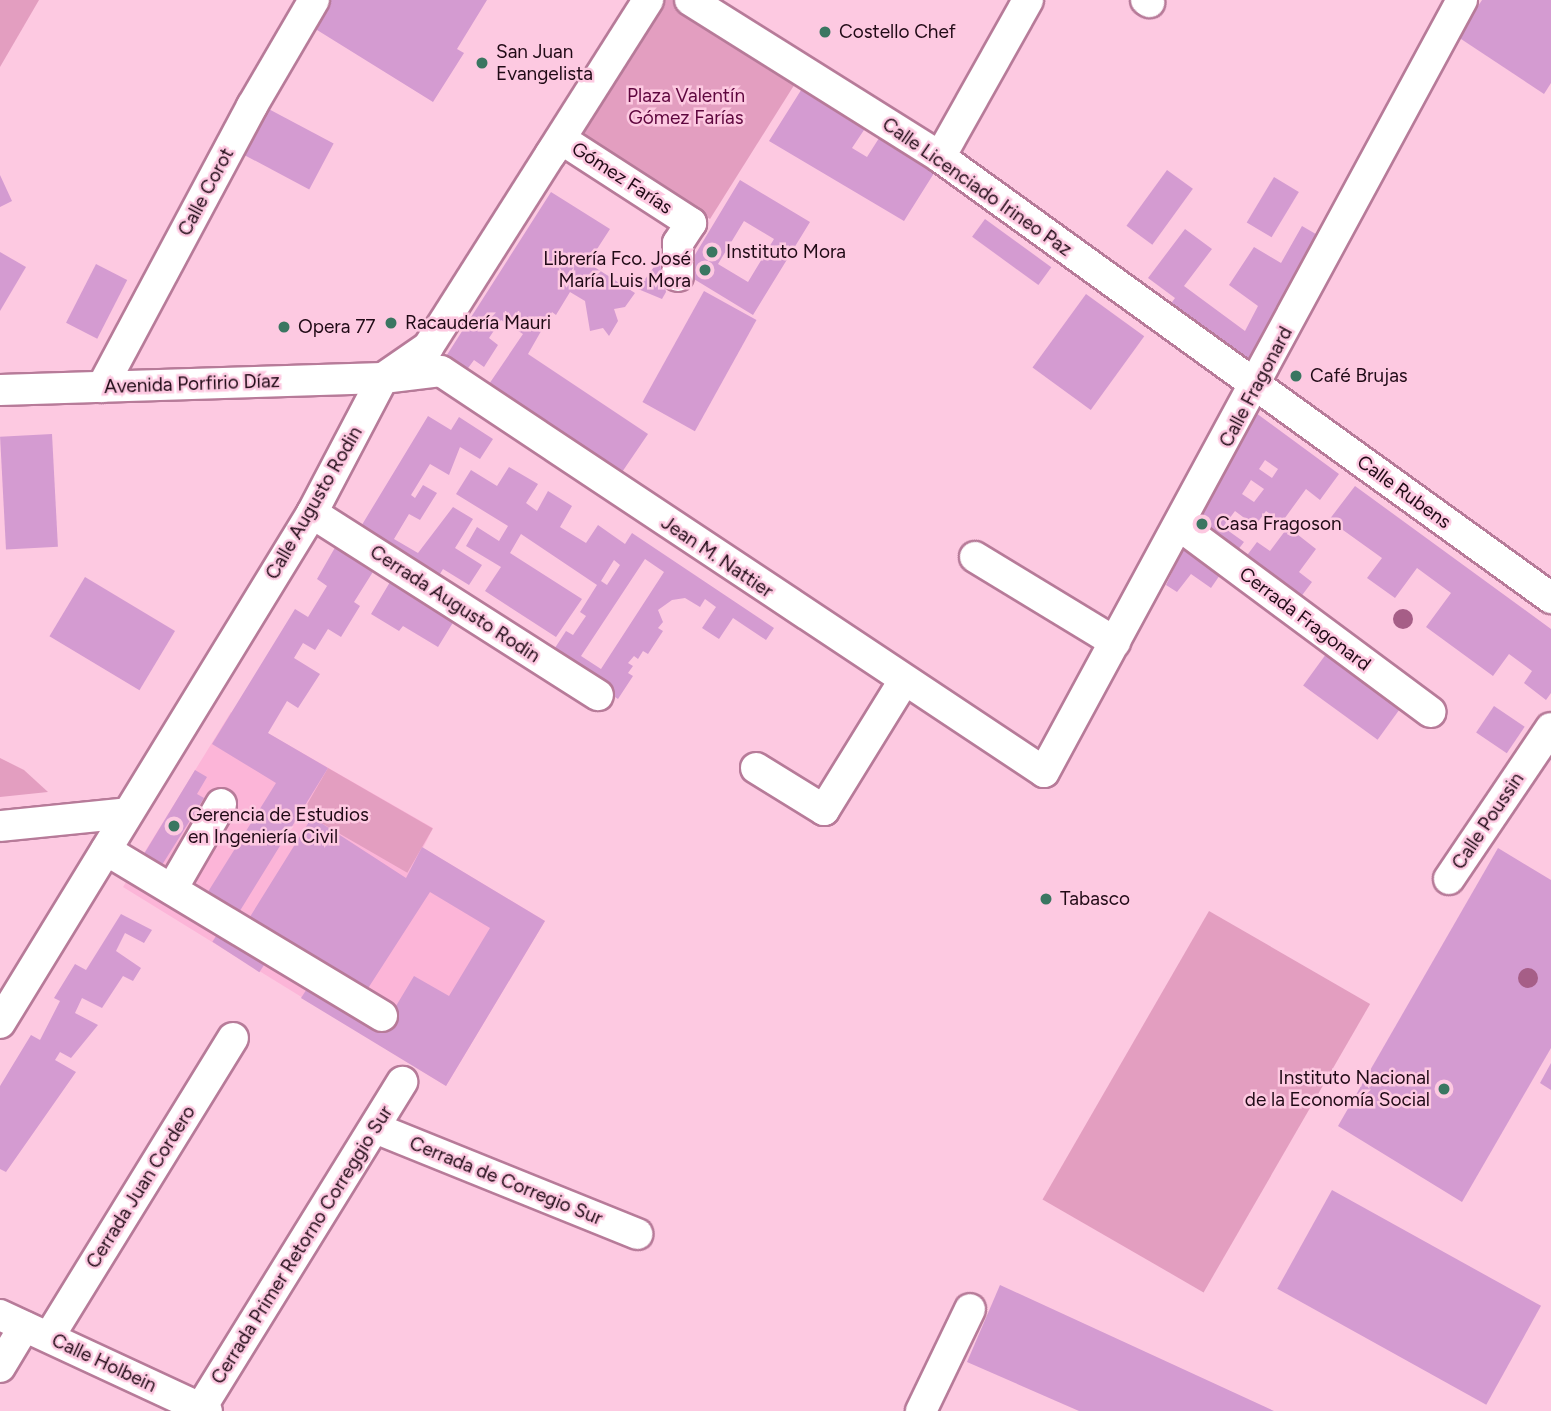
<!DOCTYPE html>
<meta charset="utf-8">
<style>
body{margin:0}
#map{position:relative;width:1551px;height:1411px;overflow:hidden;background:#fdc9e1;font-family:Figtree,sans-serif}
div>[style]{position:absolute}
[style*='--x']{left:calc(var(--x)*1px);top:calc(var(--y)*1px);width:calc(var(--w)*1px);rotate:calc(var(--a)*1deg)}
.built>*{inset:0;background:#fcb5d8}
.green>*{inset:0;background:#e39ec0;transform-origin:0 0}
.building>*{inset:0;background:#d49bd1;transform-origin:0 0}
.roads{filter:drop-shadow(2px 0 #b77b99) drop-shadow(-2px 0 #b77b99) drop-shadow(0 2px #b77b99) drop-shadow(0 -2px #b77b99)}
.minor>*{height:30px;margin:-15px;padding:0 15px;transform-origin:15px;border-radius:15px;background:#fff}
.trees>*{width:20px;height:20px;margin:-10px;border-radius:50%;background:#a65e87}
.dots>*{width:19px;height:19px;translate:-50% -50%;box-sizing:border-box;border:4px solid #fdc9e1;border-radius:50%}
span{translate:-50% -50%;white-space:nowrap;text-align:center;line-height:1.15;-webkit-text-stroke:5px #fdc9e1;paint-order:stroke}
.poi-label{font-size:19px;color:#200a16}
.left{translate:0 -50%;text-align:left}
.right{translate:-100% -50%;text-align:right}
.park-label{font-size:19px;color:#5e063e}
.street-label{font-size:19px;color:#200a16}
</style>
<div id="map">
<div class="built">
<div style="clip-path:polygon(231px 712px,433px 828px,423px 848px,545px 921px,446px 1086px,123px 887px)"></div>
</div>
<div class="green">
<div style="clip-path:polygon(0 0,39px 0,0 67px)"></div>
<div style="clip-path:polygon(658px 0,672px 0,798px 79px,710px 219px,573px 134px)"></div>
<div style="clip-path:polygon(0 758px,24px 770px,48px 792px,0 797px)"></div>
<div style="left:328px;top:768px;width:121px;height:51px;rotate:30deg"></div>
<div style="left:1209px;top:911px;width:186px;height:333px;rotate:30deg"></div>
</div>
<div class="building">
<div style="clip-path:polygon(324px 0,487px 0,457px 49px,464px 53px,433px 102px,309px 25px)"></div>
<div style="clip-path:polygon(1482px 0,1551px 0,1551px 83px,1544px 94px,1458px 37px)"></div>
<div style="clip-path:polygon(803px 87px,866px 127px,852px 148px,867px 157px,881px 135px,936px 170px,904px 221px,769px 141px)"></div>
<div style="left:263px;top:106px;width:80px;height:52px;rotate:28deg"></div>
<div style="left:1167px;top:170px;width:32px;height:69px;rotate:36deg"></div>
<div style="clip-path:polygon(0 175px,12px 201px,0 207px)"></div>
<div style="left:1274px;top:177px;width:29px;height:53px;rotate:31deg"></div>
<div style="clip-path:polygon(evenodd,740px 180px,810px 222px,753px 315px,684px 273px,740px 180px,744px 221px,774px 239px,748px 282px,718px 264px,744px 221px)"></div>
<div style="clip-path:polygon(551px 192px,610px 229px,588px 263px,635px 293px,625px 307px,614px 309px,618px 321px,609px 336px,603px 328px,590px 331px,585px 301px,570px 292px,556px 315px,552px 312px,528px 354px,648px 434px,618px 478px,485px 390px,523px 334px,501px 320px,489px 338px,498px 345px,484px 367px,474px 360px,463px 375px,443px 361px)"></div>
<div style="left:985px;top:219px;width:82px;height:22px;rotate:36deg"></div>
<div style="clip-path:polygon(1302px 226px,1321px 237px,1251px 366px,1170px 305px,1175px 298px,1148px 278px,1185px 229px,1212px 249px,1184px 286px,1245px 331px,1258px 306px,1229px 285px,1254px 247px,1281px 263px)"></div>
<div style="clip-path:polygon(0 252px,26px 267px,0 311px)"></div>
<div style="clip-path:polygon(659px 260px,666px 292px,662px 299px,638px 289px)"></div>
<div style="left:96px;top:264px;width:35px;height:66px;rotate:27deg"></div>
<div style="left:704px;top:291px;width:60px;height:127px;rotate:29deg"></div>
<div style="left:1086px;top:294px;width:72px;height:91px;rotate:36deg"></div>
<div style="clip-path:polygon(evenodd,1256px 413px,1339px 474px,1320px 500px,1306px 489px,1282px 522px,1266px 511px,1255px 526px,1235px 511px,1223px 527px,1244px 542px,1234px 555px,1196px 526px,1256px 413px,1265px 460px,1278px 469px,1272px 478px,1259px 469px,1265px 460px,1256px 413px,1251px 480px,1264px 489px,1254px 502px,1242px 494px,1251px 480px)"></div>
<div style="clip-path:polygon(428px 416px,451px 430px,459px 417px,493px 439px,480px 459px,460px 447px,449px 475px,430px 464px,411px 495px,415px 498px,423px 485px,437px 493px,420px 520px,409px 514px,394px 539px,418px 553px,453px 507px,473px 519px,455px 548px,482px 565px,469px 585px,443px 569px,437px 579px,357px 533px)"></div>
<div style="left:52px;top:434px;width:113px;height:52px;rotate:87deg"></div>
<div style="clip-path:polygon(evenodd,509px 467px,538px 484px,526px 503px,537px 511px,548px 491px,572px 506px,560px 527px,586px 543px,598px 525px,625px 544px,632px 533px,774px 628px,766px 640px,733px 618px,719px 639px,702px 628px,716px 607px,705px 599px,700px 607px,685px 598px,672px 600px,658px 610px,663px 622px,658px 628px,663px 631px,648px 654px,643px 651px,638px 659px,634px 656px,628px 663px,633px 666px,628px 673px,633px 676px,618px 699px,551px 654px,566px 631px,573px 635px,586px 616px,580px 612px,597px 585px,521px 534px,510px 553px,582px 599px,556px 637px,485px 591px,501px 567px,466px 546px,477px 527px,499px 541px,508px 526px,456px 494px,471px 470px,497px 486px,509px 467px,645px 559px,664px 572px,601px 669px,581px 656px,645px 559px,509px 467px,614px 560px,620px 565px,607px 585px,601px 581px,614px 560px)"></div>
<div style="clip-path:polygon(1355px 486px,1551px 629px,1551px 693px,1546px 700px,1524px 683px,1532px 671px,1509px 654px,1493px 676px,1426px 627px,1451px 593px,1417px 568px,1395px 598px,1367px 578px,1382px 558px,1329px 520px)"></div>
<div style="clip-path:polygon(1288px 527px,1316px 549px,1299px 572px,1312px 582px,1297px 602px,1242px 562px,1257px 542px,1270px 551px)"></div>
<div style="clip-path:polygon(337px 544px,376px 567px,354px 602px,360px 606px,341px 637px,328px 629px,315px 650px,303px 643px,294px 658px,320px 674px,298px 708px,287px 701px,268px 733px,328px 768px,238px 914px,206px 895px,276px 783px,212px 744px,295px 609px,308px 617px,327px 586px,317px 579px)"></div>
<div style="clip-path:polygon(1185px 545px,1222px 572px,1211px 588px,1191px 574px,1177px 592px,1166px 585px)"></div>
<div style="left:85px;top:577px;width:105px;height:69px;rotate:31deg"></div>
<div style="clip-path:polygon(393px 577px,457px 616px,438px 647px,403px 626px,399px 631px,371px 614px)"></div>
<div style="left:1329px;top:650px;width:92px;height:44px;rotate:36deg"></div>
<div style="left:1494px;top:706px;width:37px;height:32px;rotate:34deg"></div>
<div style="clip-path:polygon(195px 770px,207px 777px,197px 794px,204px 798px,162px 865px,144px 854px)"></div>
<div style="clip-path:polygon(312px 817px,406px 878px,422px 847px,545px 921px,446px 1086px,301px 998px,312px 981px,384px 1026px,414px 976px,449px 996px,490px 928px,430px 892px,365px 993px,248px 920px)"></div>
<div style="clip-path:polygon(1498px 848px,1551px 880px,1551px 1048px,1462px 1202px,1338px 1126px)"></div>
<div style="clip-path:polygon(121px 914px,152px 930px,144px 943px,125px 933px,116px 951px,141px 968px,133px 981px,123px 976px,102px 1008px,82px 998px,75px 1013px,98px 1025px,71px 1058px,60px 1052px,55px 1060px,76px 1072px,6px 1172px,0 1169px,0 1086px,31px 1035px,40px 1040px,60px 1001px,54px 998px,75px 964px,86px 970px)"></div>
<div style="left:220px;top:930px;width:56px;height:14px;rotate:33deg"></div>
<div style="clip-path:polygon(1551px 1063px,1551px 1090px,1540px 1083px)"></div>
<div style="left:1332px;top:1190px;width:239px;height:113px;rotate:29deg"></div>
<div style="clip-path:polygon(1000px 1285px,1274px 1411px,1079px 1411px,967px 1362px)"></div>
</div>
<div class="roads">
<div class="minor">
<div style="--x:690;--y:0;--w:295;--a:32.1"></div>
<div style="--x:940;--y:157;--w:754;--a:35.82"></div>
<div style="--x:1146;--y:0;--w:4;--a:34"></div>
<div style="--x:550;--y:155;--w:19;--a:-55"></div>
<div style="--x:561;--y:139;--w:155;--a:32.9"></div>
<div style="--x:691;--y:223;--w:24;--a:123"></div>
<div style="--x:678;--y:243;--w:33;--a:90"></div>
<div style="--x:940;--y:157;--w:180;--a:-60.7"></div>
<div style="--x:102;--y:387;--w:319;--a:-61.9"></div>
<div style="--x:252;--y:106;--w:123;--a:-59.7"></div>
<div style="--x:0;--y:390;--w:383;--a:-1.8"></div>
<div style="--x:383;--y:378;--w:58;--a:-6.9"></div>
<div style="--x:441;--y:371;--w:724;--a:33.62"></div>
<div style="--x:1044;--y:772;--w:878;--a:-61.57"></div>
<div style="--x:312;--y:513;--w:339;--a:32.5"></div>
<div style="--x:1180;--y:526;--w:312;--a:36.6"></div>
<div style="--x:975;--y:557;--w:164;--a:31.3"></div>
<div style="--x:756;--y:768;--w:80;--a:31.7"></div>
<div style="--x:824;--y:810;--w:150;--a:-58.3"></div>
<div style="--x:0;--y:826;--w:128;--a:-5.8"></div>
<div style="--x:106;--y:850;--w:322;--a:31"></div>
<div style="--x:1449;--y:879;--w:182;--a:-56"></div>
<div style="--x:172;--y:889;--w:98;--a:-60"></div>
<div style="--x:0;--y:1023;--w:598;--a:-58.54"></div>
<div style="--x:312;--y:513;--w:153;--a:-62.3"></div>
<div style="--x:383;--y:378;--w:55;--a:-34.6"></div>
<div style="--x:428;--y:347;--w:411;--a:-57.6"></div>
<div style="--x:375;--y:1128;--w:283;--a:22"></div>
<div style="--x:0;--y:1315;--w:228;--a:24.9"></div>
<div style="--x:49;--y:1337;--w:351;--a:-58.4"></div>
<div style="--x:0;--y:1367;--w:47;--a:-59"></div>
<div style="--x:199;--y:1411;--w:387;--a:-58.3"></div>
<div style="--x:921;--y:1411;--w:113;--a:-64.3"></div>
</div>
</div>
<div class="trees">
<div style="left:1403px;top:619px"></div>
<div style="left:1528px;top:978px"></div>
</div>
<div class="dots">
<div style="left:825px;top:32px;background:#3a7661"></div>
<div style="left:482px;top:63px;background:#3a7661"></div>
<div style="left:712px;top:252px;background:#3a7661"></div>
<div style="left:705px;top:270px;background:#3a7661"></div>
<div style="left:391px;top:323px;background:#3a7661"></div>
<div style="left:284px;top:327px;background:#3a7661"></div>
<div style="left:1296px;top:376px;background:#3a7661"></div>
<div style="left:1202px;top:524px;background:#3a7661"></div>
<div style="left:174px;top:826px;background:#3a7661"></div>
<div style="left:1046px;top:899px;background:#3a7661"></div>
<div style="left:1444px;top:1089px;background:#3a7661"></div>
</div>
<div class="poi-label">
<span class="left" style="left:839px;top:32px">Costello Chef</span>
<span class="left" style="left:496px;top:63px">San Juan<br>Evangelista</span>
<span class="left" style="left:726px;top:252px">Instituto Mora</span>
<span class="right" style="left:691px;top:270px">Librería Fco. José<br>María Luis Mora</span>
<span class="left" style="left:405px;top:323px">Racaudería Mauri</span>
<span class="left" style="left:298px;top:327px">Opera 77</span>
<span class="left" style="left:1310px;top:376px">Café Brujas</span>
<span class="left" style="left:1216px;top:524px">Casa Fragoson</span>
<span class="left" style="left:188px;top:826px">Gerencia de Estudios<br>en Ingeniería Civil</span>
<span class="left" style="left:1060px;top:899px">Tabasco</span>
<span class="right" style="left:1430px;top:1089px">Instituto Nacional<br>de la Economía Social</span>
</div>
<div class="park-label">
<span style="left:686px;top:107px">Plaza Valentín<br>Gómez Farías</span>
</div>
<div class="street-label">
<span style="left:622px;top:178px;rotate:33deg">Gómez Farías</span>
<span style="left:977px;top:187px;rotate:35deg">Calle Licenciado Irineo Paz</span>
<span style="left:206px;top:192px;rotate:-62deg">Calle Corot</span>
<span style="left:192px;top:384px;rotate:-2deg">Avenida Porfirio Díaz</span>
<span style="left:1256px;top:387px;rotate:-62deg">Calle Fragonard</span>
<span style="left:1404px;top:492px;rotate:36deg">Calle Rubens</span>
<span style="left:314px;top:503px;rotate:-60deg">Calle Augusto Rodin</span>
<span style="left:717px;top:557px;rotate:34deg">Jean M. Nattier</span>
<span style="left:455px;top:604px;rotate:33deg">Cerrada Augusto Rodin</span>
<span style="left:1305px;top:619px;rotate:37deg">Cerrada Fragonard</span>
<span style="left:1488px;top:821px;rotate:-56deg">Calle Poussin</span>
<span style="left:506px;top:1181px;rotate:22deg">Cerrada de Corregio Sur</span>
<span style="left:141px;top:1187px;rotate:-58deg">Cerrada Juan Cordero</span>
<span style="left:302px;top:1245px;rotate:-58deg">Cerrada Primer Retorno Correggio Sur</span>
<span style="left:104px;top:1363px;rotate:25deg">Calle Holbein</span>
</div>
</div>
